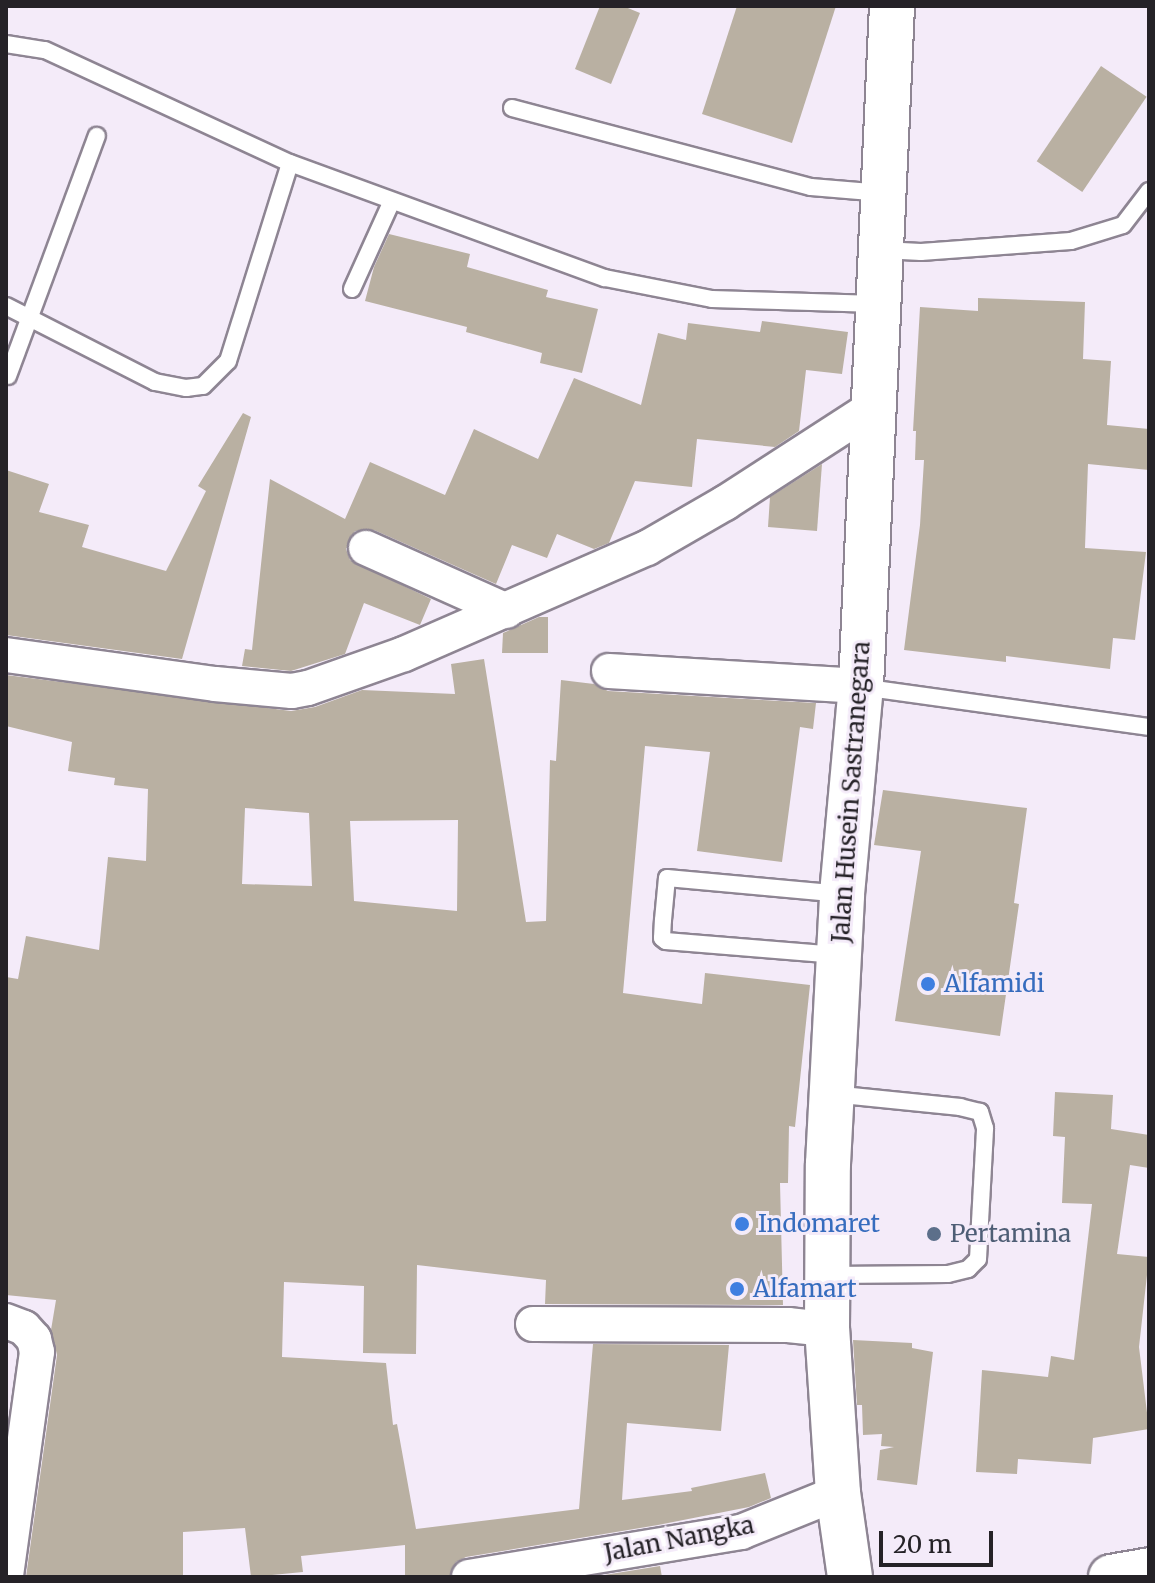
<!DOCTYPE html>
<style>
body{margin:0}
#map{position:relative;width:1155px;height:1583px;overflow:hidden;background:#f4ebf9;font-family:Merriweather,serif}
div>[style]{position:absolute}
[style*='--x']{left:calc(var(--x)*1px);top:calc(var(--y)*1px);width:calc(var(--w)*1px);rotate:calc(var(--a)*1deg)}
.building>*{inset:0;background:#b9b0a2;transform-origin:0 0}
.roads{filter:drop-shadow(2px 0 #8e8593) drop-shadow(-2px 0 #8e8593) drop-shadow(0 2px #8e8593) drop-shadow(0 -2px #8e8593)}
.lane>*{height:16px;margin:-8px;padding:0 8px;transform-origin:8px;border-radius:8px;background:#fff}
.street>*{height:34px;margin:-17px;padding:0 17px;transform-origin:17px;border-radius:17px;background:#fff}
.secondary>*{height:44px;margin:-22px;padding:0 22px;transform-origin:22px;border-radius:22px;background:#fff}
.dots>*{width:22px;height:22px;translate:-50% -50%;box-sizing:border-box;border:4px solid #f4ebf9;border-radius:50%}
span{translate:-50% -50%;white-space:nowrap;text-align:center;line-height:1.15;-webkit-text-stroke:6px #f4ebf9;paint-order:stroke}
.street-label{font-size:24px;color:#252227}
.shop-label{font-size:24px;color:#366cbe}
.left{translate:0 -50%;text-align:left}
.service-label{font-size:24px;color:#4e5e75}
.frame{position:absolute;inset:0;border:8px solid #252227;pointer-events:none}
.scale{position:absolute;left:879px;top:1531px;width:114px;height:36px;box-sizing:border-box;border:4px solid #252227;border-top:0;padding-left:10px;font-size:24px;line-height:28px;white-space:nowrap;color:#252227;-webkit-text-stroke:6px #f4ebf9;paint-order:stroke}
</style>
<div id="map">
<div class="building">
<div style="clip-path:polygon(600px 6px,623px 6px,640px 13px,611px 84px,575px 69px)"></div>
<div style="clip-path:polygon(737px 6px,836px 6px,792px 143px,702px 114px)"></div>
<div style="left:1101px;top:66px;width:55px;height:115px;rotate:34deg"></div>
<div style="clip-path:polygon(389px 234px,470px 254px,467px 267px,548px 290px,546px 297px,598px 309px,582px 373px,540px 363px,542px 353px,466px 332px,467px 327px,365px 301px,374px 267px)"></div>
<div style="clip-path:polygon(978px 298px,1085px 302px,1083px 359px,1111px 361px,1107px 425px,1149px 429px,1149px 470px,1088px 464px,1085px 548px,1146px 552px,1135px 640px,1113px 638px,1110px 669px,1006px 656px,1006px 662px,904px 650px,920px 525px,924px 460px,915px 460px,916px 431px,913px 431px,920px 307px,978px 311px)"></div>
<div style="clip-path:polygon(762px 321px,848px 332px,842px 374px,806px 370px,799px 431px,775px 447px,697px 439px,692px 487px,635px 481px,609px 543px,594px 549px,557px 534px,547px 558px,512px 545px,496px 584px,374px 530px,355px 531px,346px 549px,350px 560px,431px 599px,420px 625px,364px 603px,345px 654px,291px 671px,242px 666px,245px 649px,252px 650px,270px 479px,345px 519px,370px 462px,445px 495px,474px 429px,538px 459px,574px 378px,641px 405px,658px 333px,686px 340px,688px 323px,760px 332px)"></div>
<div style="clip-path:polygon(243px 413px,251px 417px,182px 659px,6px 635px,6px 470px,49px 484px,39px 512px,89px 525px,82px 547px,166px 571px,206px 491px,198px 486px)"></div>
<div style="clip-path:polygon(822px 464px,817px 531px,768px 527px,770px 497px)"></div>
<div style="clip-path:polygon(539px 617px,548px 617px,548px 653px,502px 653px,503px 633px)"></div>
<div style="clip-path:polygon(evenodd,484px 659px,526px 922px,546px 921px,550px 760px,556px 761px,561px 680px,594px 684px,608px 691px,816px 703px,813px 729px,800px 727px,782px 862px,697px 851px,710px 752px,645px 746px,623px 993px,702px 1004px,705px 973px,810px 985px,795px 1127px,789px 1126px,788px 1183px,780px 1183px,783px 1305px,545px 1304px,546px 1280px,417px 1265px,416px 1354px,363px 1353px,364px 1286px,284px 1282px,282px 1357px,386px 1363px,393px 1425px,397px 1424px,416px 1529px,579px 1509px,593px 1344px,729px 1345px,721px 1431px,627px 1423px,622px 1500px,692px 1491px,691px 1488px,765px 1473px,771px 1498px,749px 1507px,658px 1525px,466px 1557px,456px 1562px,450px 1575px,405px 1576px,405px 1545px,301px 1556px,303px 1572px,251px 1577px,245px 1528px,183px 1532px,183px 1577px,26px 1577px,57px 1355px,51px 1330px,56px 1300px,6px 1295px,6px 977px,18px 979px,26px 936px,99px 950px,108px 857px,146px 861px,148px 789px,114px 785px,115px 778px,68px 771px,72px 742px,6px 726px,6px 675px,291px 711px,315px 707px,362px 690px,455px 694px,451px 664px,484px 659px,245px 808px,309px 813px,312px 886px,242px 884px,245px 808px,484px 659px,458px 820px,457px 911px,354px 901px,350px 821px,458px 820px)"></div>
<div style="clip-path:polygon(883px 790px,1027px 808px,1014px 903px,1019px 904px,1000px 1036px,895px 1021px,921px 851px,874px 845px)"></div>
<div style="clip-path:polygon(1055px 1092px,1113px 1095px,1111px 1129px,1149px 1135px,1149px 1168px,1130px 1165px,1117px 1254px,1149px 1257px,1139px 1347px,1149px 1429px,1093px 1438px,1091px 1464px,1018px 1459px,1017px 1474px,976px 1472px,982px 1370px,1048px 1377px,1051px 1356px,1074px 1360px,1092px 1204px,1062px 1203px,1065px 1137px,1053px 1136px)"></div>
<div style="clip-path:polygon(853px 1340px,912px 1343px,912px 1348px,933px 1352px,917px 1485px,877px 1480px,880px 1450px,894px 1447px,881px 1446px,882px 1434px,863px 1435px,862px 1405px,857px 1405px)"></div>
<div style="clip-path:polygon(660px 1566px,662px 1577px,592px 1577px)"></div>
</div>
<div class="roads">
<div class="lane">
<div style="--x:6;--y:44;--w:39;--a:9"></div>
<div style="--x:45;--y:50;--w:270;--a:24.8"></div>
<div style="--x:290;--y:163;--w:335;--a:20.1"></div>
<div style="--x:605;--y:278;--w:109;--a:11.1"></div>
<div style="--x:712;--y:299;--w:165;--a:1.7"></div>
<div style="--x:512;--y:108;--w:309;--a:14.8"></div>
<div style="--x:811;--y:187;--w:72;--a:4.8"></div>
<div style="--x:882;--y:250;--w:39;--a:3"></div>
<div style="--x:921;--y:252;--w:150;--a:-4.2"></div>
<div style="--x:1071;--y:241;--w:54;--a:-17.1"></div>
<div style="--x:1123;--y:225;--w:43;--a:-52.6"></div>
<div style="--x:352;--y:289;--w:94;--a:-65.6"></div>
<div style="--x:6;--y:306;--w:167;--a:27"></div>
<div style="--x:155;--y:382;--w:32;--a:11"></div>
<div style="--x:186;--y:388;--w:17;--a:-7"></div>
<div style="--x:203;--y:386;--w:35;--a:-45"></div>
<div style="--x:228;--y:361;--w:207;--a:-72.6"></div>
<div style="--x:8;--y:376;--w:256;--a:-69.7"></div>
<div style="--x:861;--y:687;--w:291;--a:7.9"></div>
<div style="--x:837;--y:955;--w:172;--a:-175.3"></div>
<div style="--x:666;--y:941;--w:5;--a:-143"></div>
<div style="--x:662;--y:938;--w:18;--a:-87"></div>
<div style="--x:663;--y:920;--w:42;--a:-84.6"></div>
<div style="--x:667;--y:878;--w:176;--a:5.2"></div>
<div style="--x:830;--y:1275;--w:118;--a:-0.5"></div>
<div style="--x:948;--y:1274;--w:21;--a:-14"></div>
<div style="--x:968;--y:1269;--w:14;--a:-45"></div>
<div style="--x:978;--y:1259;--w:131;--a:-86.9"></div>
<div style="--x:985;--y:1128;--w:17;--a:-107"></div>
<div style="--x:980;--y:1112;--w:21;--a:-166"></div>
<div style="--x:960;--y:1107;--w:128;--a:-174.2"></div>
</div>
<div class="street">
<div style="--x:366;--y:548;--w:154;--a:24.1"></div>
<div style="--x:6;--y:655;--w:211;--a:7.9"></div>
<div style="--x:215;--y:684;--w:77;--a:5.2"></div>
<div style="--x:292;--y:691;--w:16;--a:-11"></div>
<div style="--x:308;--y:688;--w:102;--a:-19.5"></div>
<div style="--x:404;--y:654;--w:265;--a:-23.6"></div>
<div style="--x:647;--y:548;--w:90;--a:-30"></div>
<div style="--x:725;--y:503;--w:175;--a:-32.9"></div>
<div style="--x:609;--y:671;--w:252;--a:3.4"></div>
<div style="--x:6;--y:1321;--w:19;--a:21"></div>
<div style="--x:24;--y:1328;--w:15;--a:48"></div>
<div style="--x:34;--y:1339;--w:13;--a:77"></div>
<div style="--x:37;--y:1352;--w:225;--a:97.9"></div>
<div style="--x:533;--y:1324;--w:255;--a:0.2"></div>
<div style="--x:788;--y:1325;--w:39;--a:6"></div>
<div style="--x:469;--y:1577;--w:276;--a:-9.4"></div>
<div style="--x:741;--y:1532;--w:105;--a:-21.9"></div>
</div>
<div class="secondary">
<div style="--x:850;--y:1577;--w:85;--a:-98.1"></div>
<div style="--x:838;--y:1493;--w:164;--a:-93.8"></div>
<div style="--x:827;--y:1329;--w:165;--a:-89.7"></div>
<div style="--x:828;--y:1164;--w:270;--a:-87"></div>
<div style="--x:842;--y:894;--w:209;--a:-84.8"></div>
<div style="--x:861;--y:686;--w:681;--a:-87.39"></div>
<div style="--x:1111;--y:1577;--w:39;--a:-10"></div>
</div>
</div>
<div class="dots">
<div style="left:928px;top:984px;background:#3f7fe0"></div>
<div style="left:742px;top:1224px;background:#3f7fe0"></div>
<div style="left:934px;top:1234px;background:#5c6f8a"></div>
<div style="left:737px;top:1289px;background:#3f7fe0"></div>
</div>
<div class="street-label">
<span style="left:851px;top:792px;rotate:-86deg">Jalan Husein Sastranegara</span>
<span style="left:679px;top:1539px;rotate:-11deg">Jalan Nangka</span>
</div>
<div class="shop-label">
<span class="left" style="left:944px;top:984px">Alfamidi</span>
<span class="left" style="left:758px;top:1224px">Indomaret</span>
<span class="left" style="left:753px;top:1289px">Alfamart</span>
</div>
<div class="service-label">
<span class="left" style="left:950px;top:1234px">Pertamina</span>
</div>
<div class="frame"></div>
<div class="scale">20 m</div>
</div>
